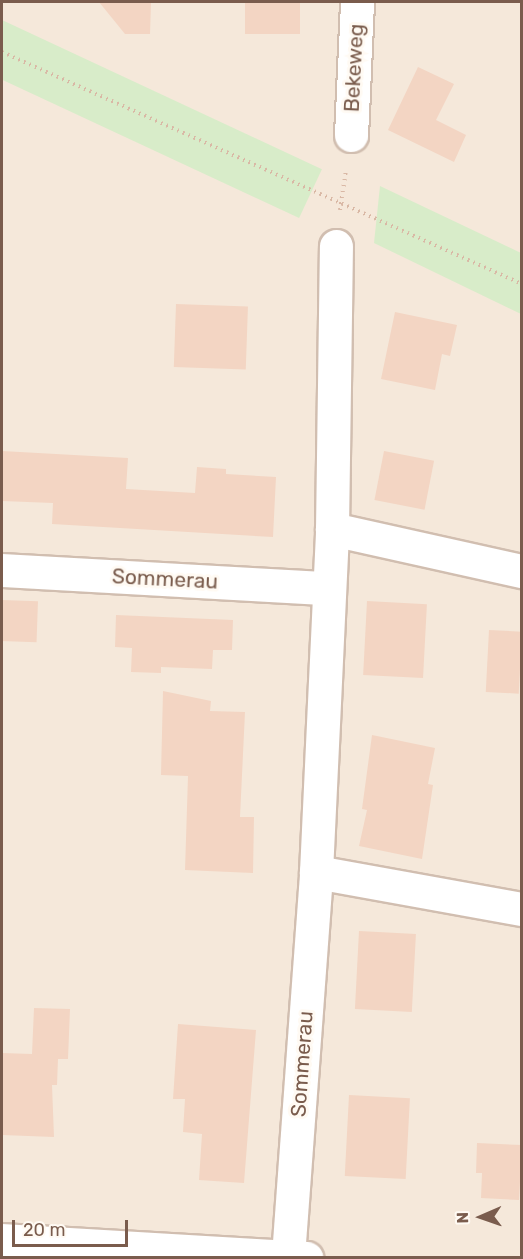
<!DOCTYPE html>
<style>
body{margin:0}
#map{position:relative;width:523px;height:1259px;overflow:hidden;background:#fdf6ec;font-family:Rubik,sans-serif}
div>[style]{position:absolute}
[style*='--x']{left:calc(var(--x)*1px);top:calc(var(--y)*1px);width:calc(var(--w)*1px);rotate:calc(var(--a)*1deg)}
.residential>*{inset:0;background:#f5e8da;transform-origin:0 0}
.green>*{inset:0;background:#d8ecc9;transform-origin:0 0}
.building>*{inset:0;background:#f3d5c3;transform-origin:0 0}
.path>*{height:4px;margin-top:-2px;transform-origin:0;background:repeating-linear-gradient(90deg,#d9b8a5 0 1.5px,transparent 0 6px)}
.roads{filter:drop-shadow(2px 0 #d1beb0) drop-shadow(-2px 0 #d1beb0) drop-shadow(0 2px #d1beb0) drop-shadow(0 -2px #d1beb0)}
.minor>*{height:33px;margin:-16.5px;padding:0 16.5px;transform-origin:16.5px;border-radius:16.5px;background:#fff}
span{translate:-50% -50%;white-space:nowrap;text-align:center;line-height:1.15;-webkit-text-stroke:6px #fffaf3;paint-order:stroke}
.street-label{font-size:21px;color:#7a5c4d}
.frame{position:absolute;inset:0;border:3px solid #7a5c4d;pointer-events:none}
.north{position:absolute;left:451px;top:1187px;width:60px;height:60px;-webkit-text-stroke:4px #fffaf3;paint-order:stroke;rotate:268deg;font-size:16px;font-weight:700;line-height:24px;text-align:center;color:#7a5c4d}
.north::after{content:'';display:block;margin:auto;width:21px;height:27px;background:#7a5c4d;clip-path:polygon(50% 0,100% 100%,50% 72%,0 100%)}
.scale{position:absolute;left:12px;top:1220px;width:116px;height:27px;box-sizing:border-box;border:3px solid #7a5c4d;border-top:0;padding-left:8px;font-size:18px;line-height:21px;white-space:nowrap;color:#7a5c4d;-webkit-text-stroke:4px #fffaf3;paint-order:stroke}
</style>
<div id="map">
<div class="residential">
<div style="left:2px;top:2px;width:519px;height:1255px"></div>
</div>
<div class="green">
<div style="left:2px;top:20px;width:353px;height:54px;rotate:25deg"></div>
<div style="clip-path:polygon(380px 186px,521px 253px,521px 314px,374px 243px)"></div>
</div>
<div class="building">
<div style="clip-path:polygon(99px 2px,151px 2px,150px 34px,125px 34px)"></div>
<div style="left:245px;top:2px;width:55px;height:32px"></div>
<div style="clip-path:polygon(418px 67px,454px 84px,436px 120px,466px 135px,454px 162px,388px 130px)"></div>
<div style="left:176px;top:304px;width:72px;height:63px;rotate:2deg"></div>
<div style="clip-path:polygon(395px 312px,457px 325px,450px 356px,442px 354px,435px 390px,381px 379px)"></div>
<div style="clip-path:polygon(2px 451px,128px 458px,126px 489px,195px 493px,197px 467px,226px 469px,226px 474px,276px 477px,273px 537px,52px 524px,53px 503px,2px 501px)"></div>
<div style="left:384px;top:451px;width:51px;height:50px;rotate:11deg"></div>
<div style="left:2px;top:600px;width:36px;height:41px;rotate:2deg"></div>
<div style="left:367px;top:601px;width:60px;height:74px;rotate:3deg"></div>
<div style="clip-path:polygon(116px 615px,233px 620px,232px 650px,213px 650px,212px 669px,161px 667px,161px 673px,131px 672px,132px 648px,115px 647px)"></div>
<div style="left:489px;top:630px;width:33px;height:62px;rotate:3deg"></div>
<div style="clip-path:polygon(163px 691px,211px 701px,210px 711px,245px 712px,240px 817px,254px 817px,253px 873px,185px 870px,188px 776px,161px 775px)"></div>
<div style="clip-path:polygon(372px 735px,435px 748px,428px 784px,433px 785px,422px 859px,359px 846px,367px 810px,362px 809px)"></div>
<div style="left:359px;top:931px;width:57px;height:78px;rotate:3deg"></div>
<div style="clip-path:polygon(34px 1008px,70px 1009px,68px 1059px,58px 1059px,57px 1085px,52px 1085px,54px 1137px,2px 1135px,2px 1053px,32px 1054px)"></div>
<div style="clip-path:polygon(178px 1024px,256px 1030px,244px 1183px,199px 1180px,202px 1134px,183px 1132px,185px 1099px,173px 1099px)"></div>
<div style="left:349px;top:1095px;width:61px;height:81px;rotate:3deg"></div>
<div style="clip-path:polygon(477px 1143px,522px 1145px,519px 1200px,481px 1198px,482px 1173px,476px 1173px)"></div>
</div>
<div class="path">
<div style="--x:2;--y:52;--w:569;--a:24.04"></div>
<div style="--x:340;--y:210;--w:40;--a:-81.5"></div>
</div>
<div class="roads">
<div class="minor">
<div style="--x:351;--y:135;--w:133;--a:-87.4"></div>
<div style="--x:332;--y:529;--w:195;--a:12.5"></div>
<div style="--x:2;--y:570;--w:327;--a:3.2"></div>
<div style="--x:316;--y:872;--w:209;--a:10.2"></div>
<div style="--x:2;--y:1240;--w:305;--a:3.4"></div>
<div style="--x:288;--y:1256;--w:385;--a:-85.8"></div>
<div style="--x:316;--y:872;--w:343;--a:-87.3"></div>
<div style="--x:332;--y:529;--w:283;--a:-89.2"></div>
</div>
</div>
<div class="street-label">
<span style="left:354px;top:68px;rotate:-87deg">Bekeweg</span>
<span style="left:165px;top:579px;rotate:3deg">Sommerau</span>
<span style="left:302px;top:1064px;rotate:-86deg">Sommerau</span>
</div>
<div class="frame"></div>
<div class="north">N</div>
<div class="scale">20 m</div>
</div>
